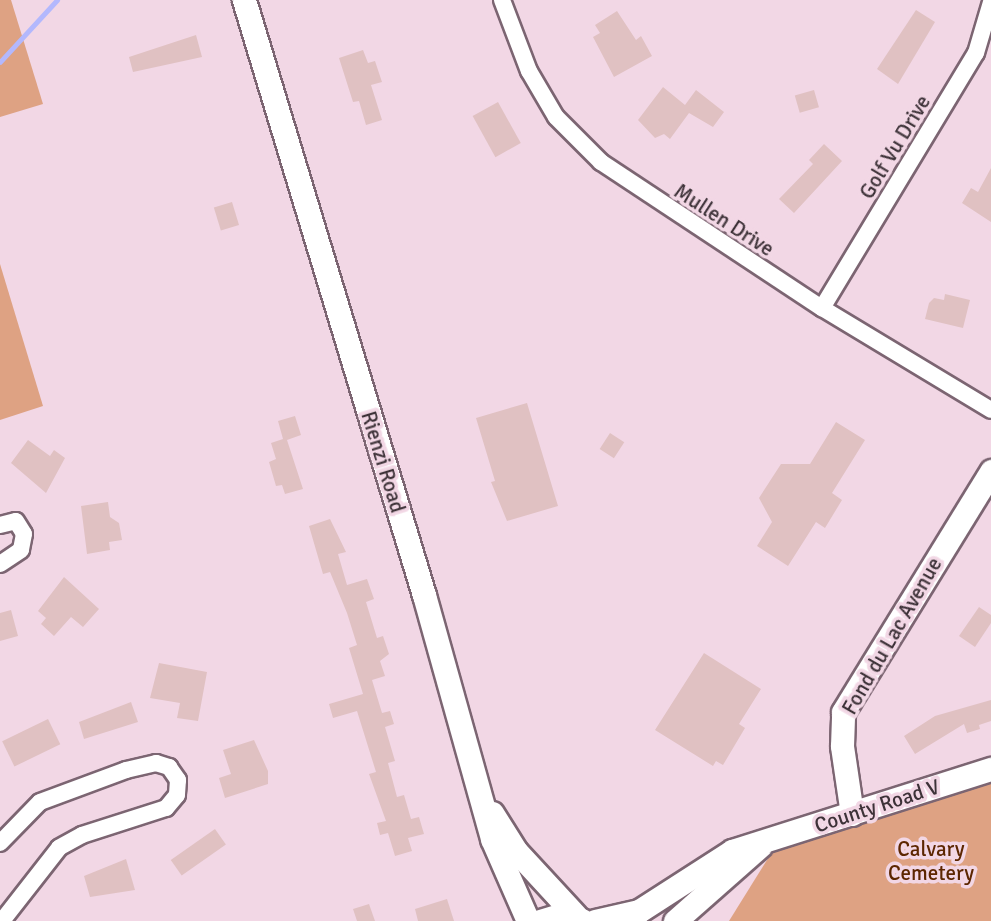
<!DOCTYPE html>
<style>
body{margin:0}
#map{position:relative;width:991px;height:921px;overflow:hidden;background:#f2d7e5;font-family:Signika,sans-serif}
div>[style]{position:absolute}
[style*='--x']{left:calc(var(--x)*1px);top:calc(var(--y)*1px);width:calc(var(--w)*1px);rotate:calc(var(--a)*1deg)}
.green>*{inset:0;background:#dea283}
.stream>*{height:4.5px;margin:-2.25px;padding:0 2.25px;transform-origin:2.25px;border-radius:2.25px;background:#b3b8fd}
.building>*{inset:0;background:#e0c1c2;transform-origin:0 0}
.roads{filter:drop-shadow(2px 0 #7c6572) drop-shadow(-2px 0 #7c6572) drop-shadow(0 2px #7c6572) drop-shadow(0 -2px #7c6572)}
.street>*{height:16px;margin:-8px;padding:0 8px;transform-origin:8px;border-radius:8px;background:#fff}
.secondary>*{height:23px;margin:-11.5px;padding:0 11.5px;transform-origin:11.5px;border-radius:11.5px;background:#fff}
span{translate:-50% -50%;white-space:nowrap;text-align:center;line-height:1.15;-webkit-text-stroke:7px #f2d7e5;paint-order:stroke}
.street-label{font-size:21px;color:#3d3238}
.park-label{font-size:21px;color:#5c2601}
</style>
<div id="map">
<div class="green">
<div style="clip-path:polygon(0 0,11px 0,43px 104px,0 117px)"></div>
<div style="clip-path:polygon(0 264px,43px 406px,0 420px)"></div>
<div style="clip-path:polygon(991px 779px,991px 921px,729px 921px,777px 844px)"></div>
</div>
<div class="stream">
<div style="--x:0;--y:62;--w:84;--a:-47.4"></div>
</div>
<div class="building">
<div style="clip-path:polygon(916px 10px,935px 22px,898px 84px,877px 69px)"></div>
<div style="clip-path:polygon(617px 11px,636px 40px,641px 36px,652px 56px,614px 77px,593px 37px,600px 33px,595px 25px)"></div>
<div style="clip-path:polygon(196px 35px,202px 57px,133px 72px,129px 57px)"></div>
<div style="clip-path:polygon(363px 50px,368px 63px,375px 61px,382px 82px,371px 85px,382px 120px,366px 125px,359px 101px,353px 102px,339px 58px)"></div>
<div style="clip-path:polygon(663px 87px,685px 105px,696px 90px,724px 112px,713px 127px,689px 113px,670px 139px,664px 134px,655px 138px,638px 120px)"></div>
<div style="left:814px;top:90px;width:18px;height:20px;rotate:74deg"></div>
<div style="left:498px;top:102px;width:47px;height:29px;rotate:61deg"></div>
<div style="clip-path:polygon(824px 144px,842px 161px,794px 213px,779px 199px,813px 164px,809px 160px)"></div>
<div style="clip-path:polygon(991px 168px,991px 222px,962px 203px,971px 188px,978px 192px)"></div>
<div style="left:232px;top:202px;width:24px;height:19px;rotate:73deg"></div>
<div style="clip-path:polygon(945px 294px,970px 300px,963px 328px,925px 319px,929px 303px,934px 298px,944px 300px)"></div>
<div style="clip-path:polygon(527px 403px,558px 506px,507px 521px,491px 482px,495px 481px,476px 418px)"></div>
<div style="clip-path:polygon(295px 416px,301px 435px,287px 440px,303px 489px,285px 494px,282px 485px,276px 486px,269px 462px,276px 459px,271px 443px,283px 439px,278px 421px)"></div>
<div style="clip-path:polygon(836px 422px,865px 440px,832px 493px,842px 500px,825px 528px,816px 522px,788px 566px,757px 546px,772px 522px,759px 498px,781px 464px,810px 464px)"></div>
<div style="left:610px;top:433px;width:17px;height:19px;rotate:33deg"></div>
<div style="clip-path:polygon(28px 440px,50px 456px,54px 450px,65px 458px,46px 493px,11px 463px)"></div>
<div style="clip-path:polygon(108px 502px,110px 517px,119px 523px,122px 540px,109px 542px,110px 550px,87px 554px,81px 506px)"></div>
<div style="clip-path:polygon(330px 519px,346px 552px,338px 554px,347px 585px,367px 579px,374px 599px,366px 602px,377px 638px,383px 636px,389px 654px,380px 661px,385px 676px,372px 680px,382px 713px,390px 711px,394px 724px,385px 727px,395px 761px,388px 763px,397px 797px,404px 795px,411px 819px,419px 817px,424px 834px,408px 838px,412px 851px,395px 856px,388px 833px,380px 835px,377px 823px,386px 821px,369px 774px,376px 772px,357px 711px,333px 718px,329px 704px,363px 694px,349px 648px,357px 645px,347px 613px,330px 572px,323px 574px,309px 526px)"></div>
<div style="clip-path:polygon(64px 577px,99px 609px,83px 627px,71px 617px,54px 636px,41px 624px,46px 618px,38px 611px)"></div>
<div style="clip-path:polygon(979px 607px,991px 615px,991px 623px,975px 647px,959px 636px)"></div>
<div style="clip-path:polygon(11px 610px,18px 636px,0 641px,0 613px)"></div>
<div style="clip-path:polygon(704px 653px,761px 689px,739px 724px,745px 728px,723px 765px,716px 761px,713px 766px,655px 730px)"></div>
<div style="clip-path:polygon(159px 663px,207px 672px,198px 721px,177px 718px,180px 703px,150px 698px)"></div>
<div style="clip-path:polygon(991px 700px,991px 721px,979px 725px,980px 729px,967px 733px,964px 724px,915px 754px,904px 736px,935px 716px)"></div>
<div style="clip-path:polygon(131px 702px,138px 722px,84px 739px,79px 722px)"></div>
<div style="left:48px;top:719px;width:28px;height:51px;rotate:64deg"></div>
<div style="clip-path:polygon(254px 740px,268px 771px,268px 784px,225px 798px,219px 778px,231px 774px,223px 750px)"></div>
<div style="left:215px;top:829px;width:19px;height:54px;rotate:55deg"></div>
<div style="clip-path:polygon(126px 859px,135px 890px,90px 897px,84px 876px)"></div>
<div style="clip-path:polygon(447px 899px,454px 921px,418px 921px,415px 909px)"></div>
<div style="clip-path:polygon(369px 904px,375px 921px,357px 921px,353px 909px)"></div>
</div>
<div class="roads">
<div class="street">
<div style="--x:502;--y:0;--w:76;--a:69.2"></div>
<div style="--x:529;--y:71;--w:53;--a:59.6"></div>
<div style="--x:556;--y:117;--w:64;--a:45"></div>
<div style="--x:601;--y:162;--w:265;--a:33.5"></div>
<div style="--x:822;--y:308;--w:197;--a:31.1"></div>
<div style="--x:822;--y:308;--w:298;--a:-58.9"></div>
<div style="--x:976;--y:53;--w:53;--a:-73.6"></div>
<div style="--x:0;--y:525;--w:16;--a:-14"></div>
<div style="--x:16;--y:521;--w:15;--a:58"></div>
<div style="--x:24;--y:534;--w:16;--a:101"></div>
<div style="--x:21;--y:550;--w:25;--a:146"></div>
<div style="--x:0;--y:843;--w:57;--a:-45.7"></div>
<div style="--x:40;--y:802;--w:92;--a:-20.4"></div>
<div style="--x:126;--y:770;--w:31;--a:-13"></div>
<div style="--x:156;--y:763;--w:14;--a:17"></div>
<div style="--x:169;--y:767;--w:16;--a:55"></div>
<div style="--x:178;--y:780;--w:15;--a:94"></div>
<div style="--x:177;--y:795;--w:17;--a:130"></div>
<div style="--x:166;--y:808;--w:88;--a:162.2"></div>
<div style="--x:82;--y:835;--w:26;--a:151"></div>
<div style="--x:59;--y:848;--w:93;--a:128"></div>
</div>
<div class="secondary">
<div style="--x:244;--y:0;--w:622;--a:73.17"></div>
<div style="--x:424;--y:595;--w:253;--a:74.4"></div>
<div style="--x:492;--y:839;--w:90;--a:66.3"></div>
<div style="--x:492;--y:813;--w:45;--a:57.7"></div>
<div style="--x:516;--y:851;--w:88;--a:47.3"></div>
<div style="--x:852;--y:814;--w:69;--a:-98.4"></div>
<div style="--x:842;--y:746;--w:34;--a:-88"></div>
<div style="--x:843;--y:712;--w:283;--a:-58.4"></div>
<div style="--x:540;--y:921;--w:24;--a:-17"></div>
<div style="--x:563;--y:914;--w:20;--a:18"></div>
<div style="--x:595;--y:921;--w:45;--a:-12.8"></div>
<div style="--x:639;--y:911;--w:111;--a:-32.8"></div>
<div style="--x:732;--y:851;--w:272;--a:-17.6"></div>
<div style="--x:675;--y:921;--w:113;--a:-41.4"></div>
</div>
</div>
<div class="street-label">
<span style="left:895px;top:147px;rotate:-59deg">Golf Vu Drive</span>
<span style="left:724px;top:220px;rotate:33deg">Mullen Drive</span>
<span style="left:383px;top:462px;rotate:73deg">Rienzi Road</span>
<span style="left:892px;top:636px;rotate:-60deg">Fond du Lac Avenue</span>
<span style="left:877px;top:806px;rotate:-18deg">County Road V</span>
</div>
<div class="park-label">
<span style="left:931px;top:861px">Calvary<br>Cemetery</span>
</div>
</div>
